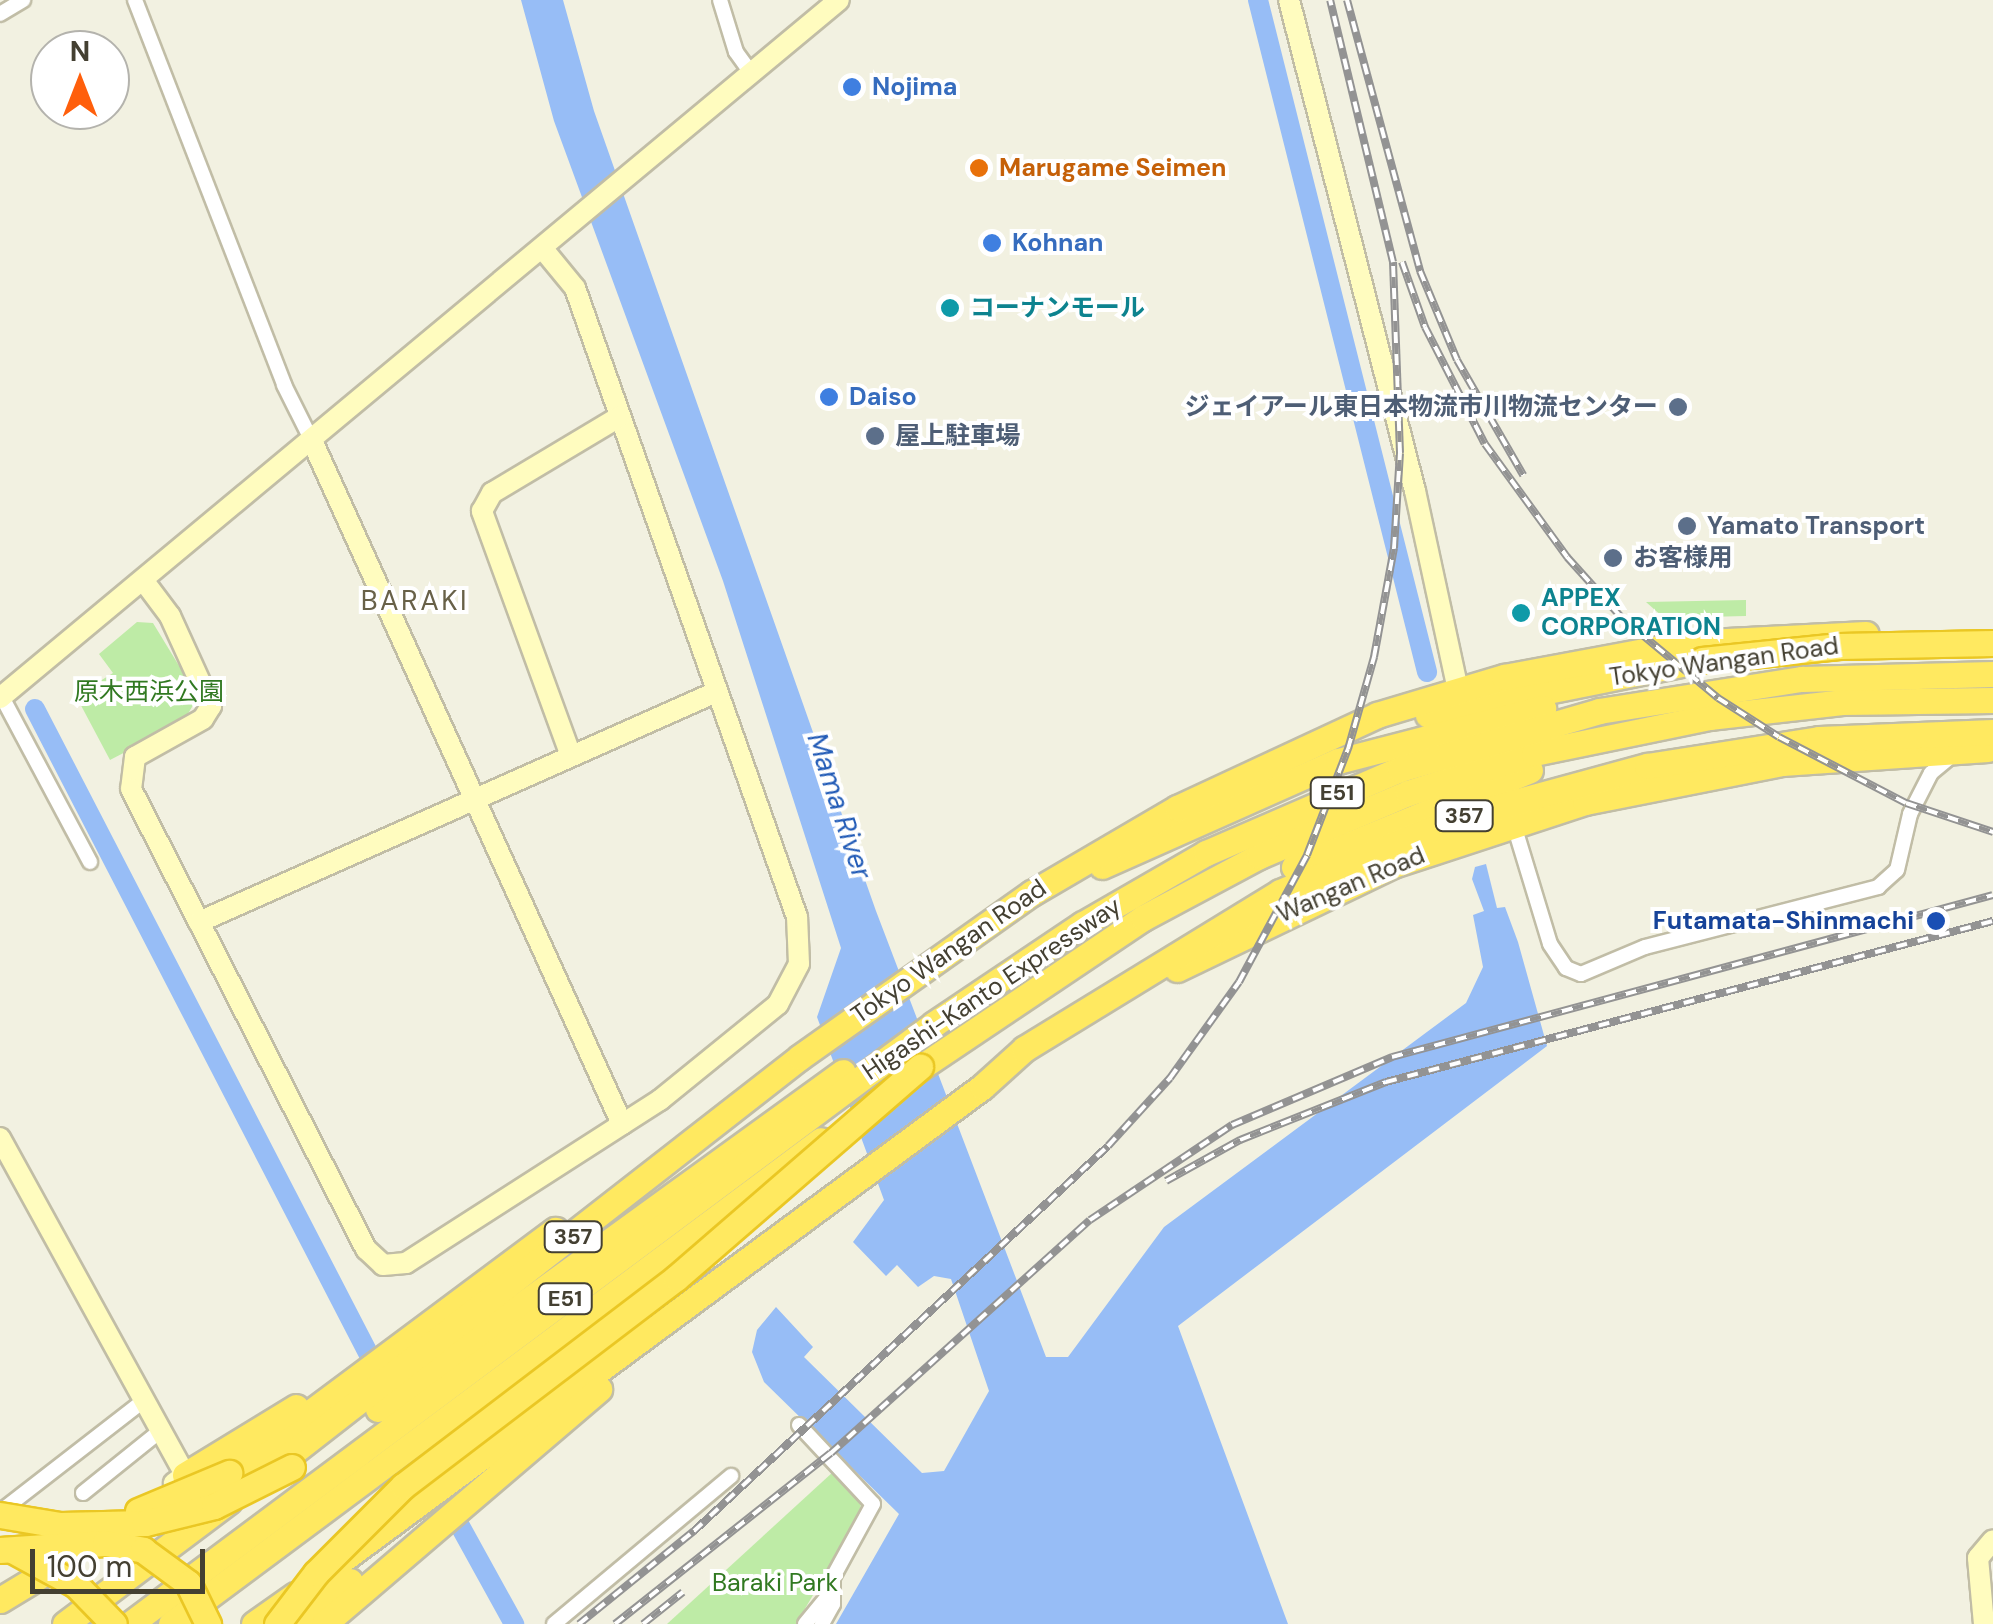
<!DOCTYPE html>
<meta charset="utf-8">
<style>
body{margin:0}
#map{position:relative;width:1993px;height:1624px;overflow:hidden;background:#f2f1e1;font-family:"DM Sans","Noto Sans JP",sans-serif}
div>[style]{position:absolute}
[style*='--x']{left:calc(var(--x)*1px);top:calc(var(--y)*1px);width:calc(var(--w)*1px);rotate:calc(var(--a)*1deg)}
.green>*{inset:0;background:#beeba6}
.water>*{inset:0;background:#97bdf6}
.river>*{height:20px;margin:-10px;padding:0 10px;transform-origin:10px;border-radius:10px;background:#97bdf6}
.roads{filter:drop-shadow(2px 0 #c1bda6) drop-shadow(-2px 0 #c1bda6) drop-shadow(0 2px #c1bda6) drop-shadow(0 -2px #c1bda6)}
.street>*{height:14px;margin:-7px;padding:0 7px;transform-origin:7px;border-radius:7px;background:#fff}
.secondary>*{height:20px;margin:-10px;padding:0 10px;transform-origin:10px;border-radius:10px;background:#fffcbf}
.highway>*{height:25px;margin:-12.5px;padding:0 12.5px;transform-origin:12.5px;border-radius:12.5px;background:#ffe960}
.rail>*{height:8px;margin-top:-4px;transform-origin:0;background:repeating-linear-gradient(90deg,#fff 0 11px,#939393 0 22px);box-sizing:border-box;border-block:2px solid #939393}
.bridges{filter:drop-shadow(2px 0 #eac724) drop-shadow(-2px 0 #eac724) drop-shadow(0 2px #eac724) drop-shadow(0 -2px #eac724)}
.highway-bridge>*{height:25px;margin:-12.5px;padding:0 12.5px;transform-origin:12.5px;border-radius:12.5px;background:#ffe960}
.dots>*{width:28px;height:28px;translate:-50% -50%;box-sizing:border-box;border:5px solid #fff;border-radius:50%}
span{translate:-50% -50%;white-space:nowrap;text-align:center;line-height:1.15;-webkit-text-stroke:8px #fff;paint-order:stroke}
.shield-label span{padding:2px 8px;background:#fff;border:2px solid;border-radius:8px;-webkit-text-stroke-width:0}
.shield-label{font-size:22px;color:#444032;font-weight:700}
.shop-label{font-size:25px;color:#366cbe;font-weight:700}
.left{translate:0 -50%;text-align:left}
.food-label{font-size:25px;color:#c56008;font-weight:700}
.culture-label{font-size:25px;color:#0d838f;font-weight:700}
.service-label{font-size:25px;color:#4e5e75;font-weight:700}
.right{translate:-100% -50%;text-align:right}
.street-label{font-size:25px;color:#444032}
.park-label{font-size:25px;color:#317921}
.transit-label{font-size:25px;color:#164399;font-weight:700}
.neighbourhood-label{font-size:28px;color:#686148;letter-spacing:2.5px}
.water-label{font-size:28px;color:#235cb7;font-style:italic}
.north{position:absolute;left:30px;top:30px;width:100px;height:100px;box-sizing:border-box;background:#fff;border:2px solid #b4b3ad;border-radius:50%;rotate:0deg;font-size:28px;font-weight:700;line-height:40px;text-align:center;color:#444032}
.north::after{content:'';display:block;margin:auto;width:35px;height:45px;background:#ff5f0c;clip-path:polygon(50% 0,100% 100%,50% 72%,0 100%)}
.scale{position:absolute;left:30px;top:1549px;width:175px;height:45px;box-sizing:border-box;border:5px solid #444032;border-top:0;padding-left:12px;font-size:30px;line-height:35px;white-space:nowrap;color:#444032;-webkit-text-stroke:8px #fff;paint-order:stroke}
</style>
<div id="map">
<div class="green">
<div style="clip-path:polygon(1746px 600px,1746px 616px,1664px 618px,1646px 602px)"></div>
<div style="clip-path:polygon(137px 622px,153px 623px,198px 697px,183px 722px,110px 760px,76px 696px,113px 673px,99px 654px)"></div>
<div style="clip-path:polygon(833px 1472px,861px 1501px,860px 1515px,796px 1624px,667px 1624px)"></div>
</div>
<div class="water">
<div style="clip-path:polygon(521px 0,563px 0,594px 111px,876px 911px,1046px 1357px,1068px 1357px,1164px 1227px,1466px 1003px,1483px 967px,1473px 915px,1484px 911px,1472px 879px,1475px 867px,1486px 864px,1497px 908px,1505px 907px,1518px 942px,1547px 1046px,1178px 1326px,1288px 1624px,836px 1624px,899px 1514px,764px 1382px,752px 1352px,757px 1330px,776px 1307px,813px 1347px,804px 1357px,922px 1473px,944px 1471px,989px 1391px,951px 1279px,934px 1276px,918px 1287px,897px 1265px,886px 1276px,853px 1242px,884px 1200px,817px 1017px,841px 948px,723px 581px,554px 121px)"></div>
</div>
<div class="river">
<div style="--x:1258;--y:0;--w:693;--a:75.88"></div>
<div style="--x:35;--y:709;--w:753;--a:62.65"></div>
<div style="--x:407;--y:1430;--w:222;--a:61.1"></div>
</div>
<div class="roads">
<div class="street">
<div style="--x:135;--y:0;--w:413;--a:68.8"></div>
<div style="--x:284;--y:385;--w:65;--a:63.4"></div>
<div style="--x:720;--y:0;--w:54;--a:72.9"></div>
<div style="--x:736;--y:52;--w:26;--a:54"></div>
<div style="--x:0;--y:14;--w:27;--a:-31"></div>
<div style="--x:2;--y:697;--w:187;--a:61.9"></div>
<div style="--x:1513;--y:822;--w:127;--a:73.1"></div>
<div style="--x:1550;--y:944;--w:29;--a:56"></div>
<div style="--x:1566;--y:968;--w:16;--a:22"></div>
<div style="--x:1581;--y:974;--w:69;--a:-22.9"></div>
<div style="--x:1645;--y:947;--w:241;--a:-14.4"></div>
<div style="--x:1878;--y:887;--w:25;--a:-42"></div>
<div style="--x:1897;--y:870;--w:57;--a:-76.9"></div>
<div style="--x:1910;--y:814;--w:46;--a:-62.9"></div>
<div style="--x:1931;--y:773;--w:26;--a:-40"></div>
<div style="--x:799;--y:1425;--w:108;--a:46.9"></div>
<div style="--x:873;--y:1504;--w:83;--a:118.7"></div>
<div style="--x:833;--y:1577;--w:27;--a:90"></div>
<div style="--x:833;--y:1604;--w:23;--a:119"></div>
<div style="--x:83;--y:1493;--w:97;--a:-38.8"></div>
<div style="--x:0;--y:1512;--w:180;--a:-37.8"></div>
<div style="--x:554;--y:1624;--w:231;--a:-39.9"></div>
<div style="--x:805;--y:1624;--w:44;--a:-50.5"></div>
</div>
<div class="secondary">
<div style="--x:1289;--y:0;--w:507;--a:75.61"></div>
<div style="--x:1415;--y:491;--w:204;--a:77.8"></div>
<div style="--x:313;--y:443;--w:748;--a:65.59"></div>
<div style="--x:143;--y:580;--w:45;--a:53.1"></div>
<div style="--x:170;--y:616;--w:99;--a:65.5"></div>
<div style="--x:211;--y:706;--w:15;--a:122"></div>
<div style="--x:203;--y:719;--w:78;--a:150.8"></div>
<div style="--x:135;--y:757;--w:32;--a:97"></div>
<div style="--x:131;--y:789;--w:517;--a:62.94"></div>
<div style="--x:366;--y:1249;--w:23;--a:43"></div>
<div style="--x:383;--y:1265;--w:23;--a:-5"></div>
<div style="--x:406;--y:1263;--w:302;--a:-32.7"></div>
<div style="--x:660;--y:1100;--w:152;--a:-39.1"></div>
<div style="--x:778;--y:1004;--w:45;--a:-62.3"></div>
<div style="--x:799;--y:964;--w:47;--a:-92.4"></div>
<div style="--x:797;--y:917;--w:667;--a:-109.44"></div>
<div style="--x:575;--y:288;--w:50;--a:-129.4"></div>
<div style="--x:0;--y:698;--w:1091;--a:-39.76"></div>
<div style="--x:571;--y:756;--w:261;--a:-110"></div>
<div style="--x:482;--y:511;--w:21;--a:-61"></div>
<div style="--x:492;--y:493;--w:148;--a:-30.9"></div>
<div style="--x:199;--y:922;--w:566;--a:-23.98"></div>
<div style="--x:0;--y:1138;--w:384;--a:61.2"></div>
<div style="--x:185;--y:1475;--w:14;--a:144"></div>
<div style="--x:1984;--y:1624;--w:66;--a:-95.2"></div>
<div style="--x:1978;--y:1558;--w:23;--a:-50"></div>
</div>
<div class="highway">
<div style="--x:1428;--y:715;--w:279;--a:-11.4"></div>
<div style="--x:1102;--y:866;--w:258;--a:-24"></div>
<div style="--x:1338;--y:761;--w:212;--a:-14.5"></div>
<div style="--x:1294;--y:867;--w:255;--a:-22.3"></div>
<div style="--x:1177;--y:969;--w:240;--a:-25.7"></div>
<div style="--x:1393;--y:865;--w:202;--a:-18.2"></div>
<div style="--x:1585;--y:802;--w:201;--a:-11.2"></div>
<div style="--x:1782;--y:763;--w:206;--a:-3.9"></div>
<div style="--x:905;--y:1078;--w:287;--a:-33.9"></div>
<div style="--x:1143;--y:918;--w:132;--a:-28.1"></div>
<div style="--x:1259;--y:856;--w:162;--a:-22.9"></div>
<div style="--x:1408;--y:793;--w:132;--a:-17.6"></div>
<div style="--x:1534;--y:753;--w:179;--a:-11.6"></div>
<div style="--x:1709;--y:717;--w:134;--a:-6.4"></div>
<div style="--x:1842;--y:702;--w:151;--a:-0.8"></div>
<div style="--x:378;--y:1409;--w:574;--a:-35.93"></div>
<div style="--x:229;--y:1473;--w:407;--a:-36.7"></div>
<div style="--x:265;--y:1474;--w:678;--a:-37.93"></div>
<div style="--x:800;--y:1057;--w:284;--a:-35.3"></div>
<div style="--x:1032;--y:893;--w:168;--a:-30.4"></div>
<div style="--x:1177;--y:808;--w:221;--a:-24.9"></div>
<div style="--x:1377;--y:715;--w:133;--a:-16.7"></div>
<div style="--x:1504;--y:677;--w:186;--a:-10.5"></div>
<div style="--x:1687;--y:643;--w:179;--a:-2.9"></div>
<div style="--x:185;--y:1475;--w:130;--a:-31.5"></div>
<div style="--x:331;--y:1568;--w:809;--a:-36.46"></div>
<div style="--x:982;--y:1087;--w:57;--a:-42.1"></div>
<div style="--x:1024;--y:1049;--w:300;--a:-31.5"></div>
<div style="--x:1280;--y:892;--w:195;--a:-22.6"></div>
<div style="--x:1460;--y:817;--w:194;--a:-15.3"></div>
<div style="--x:1647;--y:766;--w:174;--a:-8.9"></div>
<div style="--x:1819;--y:739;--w:174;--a:-2.3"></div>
<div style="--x:0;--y:1600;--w:77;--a:-31.2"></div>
<div style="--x:65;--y:1624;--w:205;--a:-36.9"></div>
<div style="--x:130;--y:1624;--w:1003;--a:-36.73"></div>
<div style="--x:934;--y:1024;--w:179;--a:-33.9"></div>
<div style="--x:1083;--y:924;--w:142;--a:-30"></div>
<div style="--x:1206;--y:853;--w:211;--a:-23.4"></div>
<div style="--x:1400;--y:769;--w:207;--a:-16.2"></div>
<div style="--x:1599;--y:711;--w:206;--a:-9"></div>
<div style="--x:1802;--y:679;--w:191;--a:-1.5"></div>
<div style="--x:171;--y:1624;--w:810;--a:-36.67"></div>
<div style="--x:254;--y:1624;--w:50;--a:-35.3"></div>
<div style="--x:292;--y:1624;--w:72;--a:-36.6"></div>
<div style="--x:324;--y:1624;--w:362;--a:-40.5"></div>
</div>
</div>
<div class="rail">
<div style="--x:1347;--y:0;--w:281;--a:74.9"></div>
<div style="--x:1420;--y:271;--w:96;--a:67.4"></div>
<div style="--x:1457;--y:360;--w:133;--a:60.1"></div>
<div style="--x:1402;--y:262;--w:69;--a:70.5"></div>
<div style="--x:1425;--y:327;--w:131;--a:62.9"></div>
<div style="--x:1485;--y:444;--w:140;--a:54"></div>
<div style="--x:1567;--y:557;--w:82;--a:48"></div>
<div style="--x:1622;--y:618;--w:125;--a:39.8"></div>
<div style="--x:1718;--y:698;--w:72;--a:32.6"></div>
<div style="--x:1779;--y:737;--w:143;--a:27.5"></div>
<div style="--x:1906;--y:803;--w:92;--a:18.4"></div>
<div style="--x:1166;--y:1181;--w:85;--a:-29"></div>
<div style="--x:1240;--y:1140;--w:157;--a:-21.7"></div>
<div style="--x:1386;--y:1082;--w:628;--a:-14.86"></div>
<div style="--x:579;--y:1624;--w:148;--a:-39"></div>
<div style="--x:694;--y:1531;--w:565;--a:-42.92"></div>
<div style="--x:1108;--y:1146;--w:92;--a:-47.6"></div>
<div style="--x:1170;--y:1078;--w:118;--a:-54.3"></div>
<div style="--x:1239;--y:982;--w:144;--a:-61.8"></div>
<div style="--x:1307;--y:855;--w:114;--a:-68.9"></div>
<div style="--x:1348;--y:749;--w:96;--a:-74.2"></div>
<div style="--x:1374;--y:657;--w:111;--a:-79.6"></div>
<div style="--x:1394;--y:548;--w:95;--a:-86.4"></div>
<div style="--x:1400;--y:453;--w:191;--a:-92.1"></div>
<div style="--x:1393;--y:262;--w:269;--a:-103.5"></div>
<div style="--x:615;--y:1624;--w:275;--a:-38.4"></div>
<div style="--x:831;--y:1453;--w:348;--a:-42"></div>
<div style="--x:1090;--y:1220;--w:171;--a:-33.8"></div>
<div style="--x:1232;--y:1125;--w:174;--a:-23"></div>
<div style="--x:1392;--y:1057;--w:622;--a:-15.09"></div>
<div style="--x:643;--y:1624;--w:51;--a:-38.7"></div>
</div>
<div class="bridges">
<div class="highway-bridge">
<div style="--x:1702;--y:660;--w:138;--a:-5.8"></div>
<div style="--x:1839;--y:646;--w:154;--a:-1.1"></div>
<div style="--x:138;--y:1511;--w:99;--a:-22.7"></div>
<div style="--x:0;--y:1515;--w:61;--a:9.5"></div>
<div style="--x:60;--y:1525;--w:85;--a:-1.3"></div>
<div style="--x:145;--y:1523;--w:71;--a:-13.8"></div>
<div style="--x:214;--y:1506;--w:87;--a:-26.6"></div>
<div style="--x:0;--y:1550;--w:105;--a:-3.8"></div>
<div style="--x:105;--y:1543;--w:39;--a:10"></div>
<div style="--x:143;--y:1550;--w:56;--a:36.3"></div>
<div style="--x:188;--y:1583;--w:46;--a:64"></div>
<div style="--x:14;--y:1551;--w:71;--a:28.7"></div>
<div style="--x:76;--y:1585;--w:54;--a:45.7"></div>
<div style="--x:277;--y:1624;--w:64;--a:-52.6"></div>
<div style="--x:316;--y:1573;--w:123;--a:-45"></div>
<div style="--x:403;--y:1486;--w:343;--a:-37.3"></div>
<div style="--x:676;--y:1278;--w:323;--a:-40.9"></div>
</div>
</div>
<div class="dots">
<div style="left:852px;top:87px;background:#3f7fe0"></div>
<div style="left:979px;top:168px;background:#e8710a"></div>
<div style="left:992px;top:243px;background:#3f7fe0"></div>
<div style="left:950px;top:308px;background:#0f9aa8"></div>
<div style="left:829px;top:397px;background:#3f7fe0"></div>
<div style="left:1678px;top:407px;background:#5c6f8a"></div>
<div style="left:875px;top:436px;background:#5c6f8a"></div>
<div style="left:1687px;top:526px;background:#5c6f8a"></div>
<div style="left:1613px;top:558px;background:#5c6f8a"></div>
<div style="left:1521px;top:613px;background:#0f9aa8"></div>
<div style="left:1936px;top:921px;background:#1a4fb4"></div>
</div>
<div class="shield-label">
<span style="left:1337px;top:793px">E51</span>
<span style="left:1464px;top:816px">357</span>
<span style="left:573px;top:1237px">357</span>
<span style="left:565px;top:1299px">E51</span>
</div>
<div class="shop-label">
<span class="left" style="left:872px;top:87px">Nojima</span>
<span class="left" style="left:1012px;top:243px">Kohnan</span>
<span class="left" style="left:849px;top:397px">Daiso</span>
</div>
<div class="food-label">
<span class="left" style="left:999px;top:168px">Marugame Seimen</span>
</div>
<div class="culture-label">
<span class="left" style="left:970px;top:308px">コーナンモール</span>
<span class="left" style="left:1541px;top:613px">APPEX<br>CORPORATION</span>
</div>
<div class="service-label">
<span class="right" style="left:1658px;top:407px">ジェイアール東日本物流市川物流センター</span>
<span class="left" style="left:895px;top:436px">屋上駐車場</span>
<span class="left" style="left:1707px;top:526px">Yamato Transport</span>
<span class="left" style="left:1633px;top:558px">お客様用</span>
</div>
<div class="street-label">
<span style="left:1724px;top:662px;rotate:-8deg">Tokyo Wangan Road</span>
<span style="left:1351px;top:885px;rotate:-23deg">Wangan Road</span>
<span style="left:949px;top:952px;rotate:-35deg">Tokyo Wangan Road</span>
<span style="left:992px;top:989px;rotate:-34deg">Higashi-Kanto Expressway</span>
</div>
<div class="park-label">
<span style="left:149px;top:692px">原木西浜公園</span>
<span style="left:775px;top:1583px">Baraki Park</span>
</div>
<div class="transit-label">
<span class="right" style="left:1914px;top:921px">Futamata-Shinmachi</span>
</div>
<div class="neighbourhood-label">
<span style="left:415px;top:601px">BARAKI</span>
</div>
<div class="water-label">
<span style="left:839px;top:806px;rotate:72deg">Mama River</span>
</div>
<div class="north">N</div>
<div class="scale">100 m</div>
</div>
